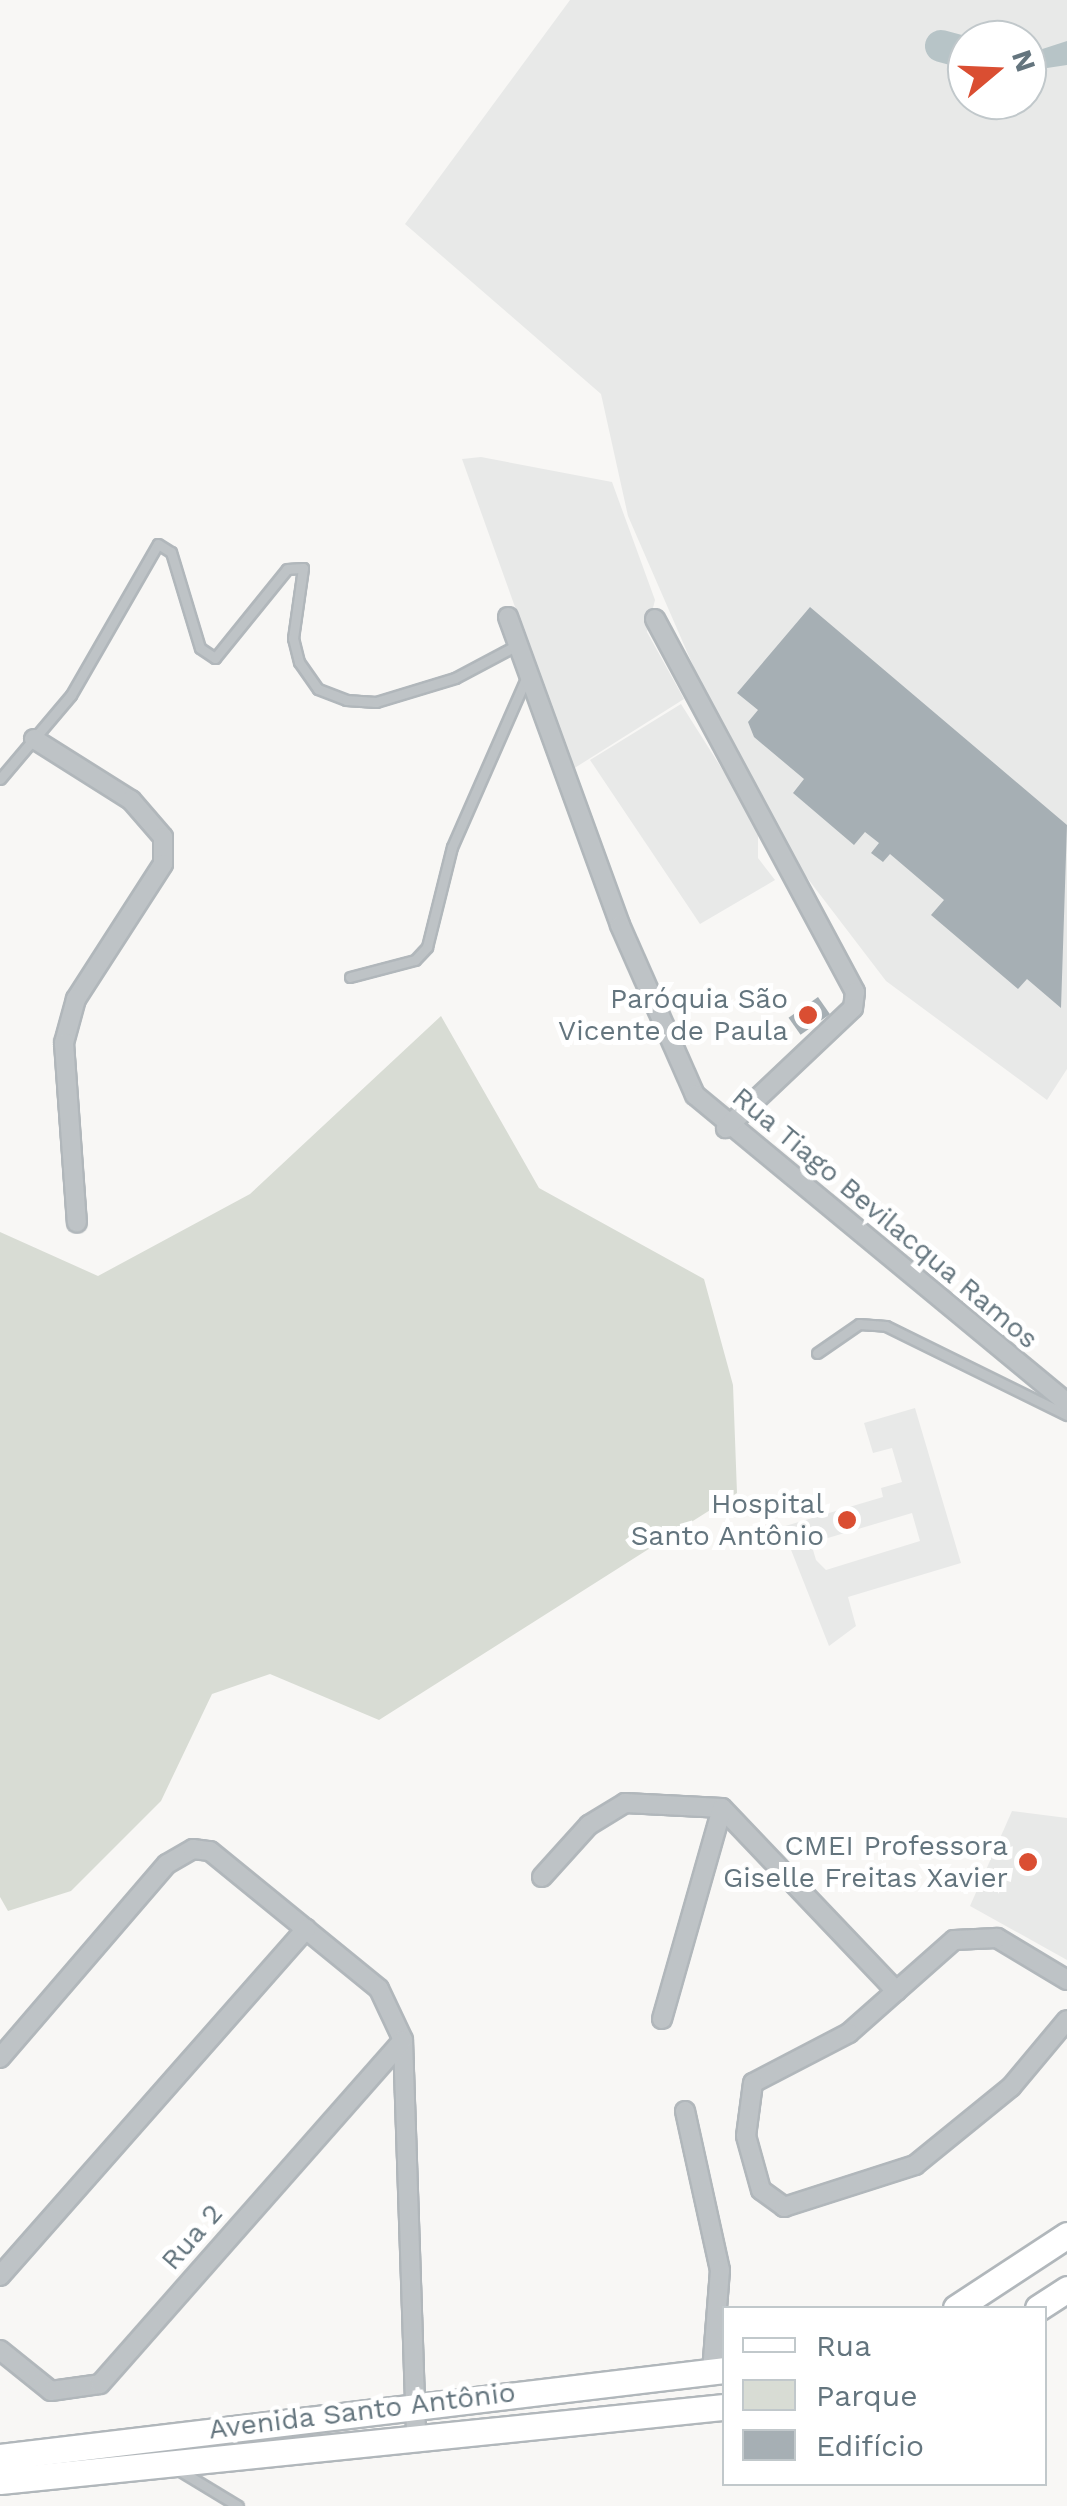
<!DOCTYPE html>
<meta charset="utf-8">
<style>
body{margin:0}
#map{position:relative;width:1067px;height:2506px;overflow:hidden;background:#f8f7f5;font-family:"Work Sans",sans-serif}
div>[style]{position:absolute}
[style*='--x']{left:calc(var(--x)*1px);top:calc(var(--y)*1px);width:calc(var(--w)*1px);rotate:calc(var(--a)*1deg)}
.built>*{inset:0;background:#e8e9e8}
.green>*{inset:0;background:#d8dcd4}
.water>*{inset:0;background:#b7c4c7}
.river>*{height:32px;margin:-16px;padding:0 16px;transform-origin:16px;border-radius:16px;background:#b7c4c7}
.building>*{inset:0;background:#a6afb4;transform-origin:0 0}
.roads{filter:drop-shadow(2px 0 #b1b7bb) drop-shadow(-2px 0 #b1b7bb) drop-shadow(0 2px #b1b7bb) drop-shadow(0 -2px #b1b7bb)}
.service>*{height:9px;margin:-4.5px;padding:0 4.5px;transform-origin:4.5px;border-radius:4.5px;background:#bec3c6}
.minor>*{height:18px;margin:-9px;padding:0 9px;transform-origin:9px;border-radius:9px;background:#bec3c6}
.secondary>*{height:25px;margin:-12.5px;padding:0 12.5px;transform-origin:12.5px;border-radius:12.5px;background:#fff}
.dots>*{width:28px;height:28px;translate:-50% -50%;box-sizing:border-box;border:5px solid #fff;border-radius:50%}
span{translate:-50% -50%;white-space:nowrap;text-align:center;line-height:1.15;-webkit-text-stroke:10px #fff;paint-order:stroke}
.poi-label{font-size:28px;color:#64757e}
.right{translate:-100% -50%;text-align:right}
.street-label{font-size:28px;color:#64757e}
.legend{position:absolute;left:722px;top:2306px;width:325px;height:180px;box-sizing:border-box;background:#fff;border:2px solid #c1c8cb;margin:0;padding:12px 18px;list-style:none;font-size:30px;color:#64757e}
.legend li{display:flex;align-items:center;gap:20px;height:50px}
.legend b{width:50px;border:2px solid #c1c8cb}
.north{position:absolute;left:947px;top:20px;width:100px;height:100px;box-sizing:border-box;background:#fff;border:2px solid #c1c8cb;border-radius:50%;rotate:71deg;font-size:28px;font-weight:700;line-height:40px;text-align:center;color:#64757e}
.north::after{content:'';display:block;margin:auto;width:35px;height:45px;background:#da4e32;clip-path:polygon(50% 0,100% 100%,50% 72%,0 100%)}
</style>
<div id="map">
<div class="built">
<div style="clip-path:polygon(evenodd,570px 0,1067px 0,1067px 1069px,1047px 1100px,886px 981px,792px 858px,718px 723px,628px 516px,601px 394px,405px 224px,570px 0,967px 40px,1027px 40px,1027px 100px,967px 100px,967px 40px)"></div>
<div style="clip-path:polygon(481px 457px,612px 482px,655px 600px,647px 632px,684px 699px,573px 769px,462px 459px)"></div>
<div style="clip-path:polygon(681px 704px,758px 826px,758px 858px,775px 880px,700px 924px,590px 760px)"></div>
<div style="clip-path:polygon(evenodd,915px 1408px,961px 1563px,848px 1597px,856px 1626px,829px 1646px,782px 1527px,883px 1497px,881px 1488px,902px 1482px,892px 1448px,873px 1453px,864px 1423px,915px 1408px,912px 1513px,920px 1541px,826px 1570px,816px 1560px,811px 1543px,912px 1513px)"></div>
<div style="clip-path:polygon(1012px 1811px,1067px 1818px,1067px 1960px,970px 1906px)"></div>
</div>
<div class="green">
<div style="clip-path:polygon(441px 1016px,539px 1188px,704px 1279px,733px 1385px,737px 1493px,379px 1720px,270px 1674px,212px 1694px,161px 1801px,71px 1891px,8px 1911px,0 1897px,0 1232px,98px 1276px,250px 1194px)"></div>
</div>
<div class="water">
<div style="clip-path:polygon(1067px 41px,1067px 65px,1027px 71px,1027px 54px)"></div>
</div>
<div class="river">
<div style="--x:941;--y:46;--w:27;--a:15"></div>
</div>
<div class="building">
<div style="clip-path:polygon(810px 607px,1067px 825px,1061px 1008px,1027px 979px,1018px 989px,931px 915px,944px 900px,890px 854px,883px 862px,871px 853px,879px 843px,865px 832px,854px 845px,793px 793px,804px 779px,754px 737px,748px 722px,758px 710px,737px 693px)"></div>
<div style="left:818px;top:997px;width:21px;height:36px;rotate:55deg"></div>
</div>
<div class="roads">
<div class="service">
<div style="--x:0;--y:779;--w:110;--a:-49.8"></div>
<div style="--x:71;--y:695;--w:174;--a:-60.1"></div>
<div style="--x:158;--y:544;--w:15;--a:32"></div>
<div style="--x:171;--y:552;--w:100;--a:73.2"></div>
<div style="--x:200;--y:648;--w:18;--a:34"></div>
<div style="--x:215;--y:658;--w:114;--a:-51"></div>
<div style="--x:287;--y:569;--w:16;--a:-4"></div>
<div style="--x:303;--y:568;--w:71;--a:98.1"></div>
<div style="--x:293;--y:638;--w:25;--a:76"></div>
<div style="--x:299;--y:662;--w:33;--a:55"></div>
<div style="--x:318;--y:689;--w:30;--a:21"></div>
<div style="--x:346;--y:700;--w:30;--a:4"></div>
<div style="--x:376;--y:702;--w:83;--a:-16.9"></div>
<div style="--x:455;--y:678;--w:72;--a:-28"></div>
<div style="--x:350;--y:977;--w:67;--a:-14.7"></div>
<div style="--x:415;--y:960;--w:18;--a:-47"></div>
<div style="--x:427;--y:947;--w:103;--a:-76"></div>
<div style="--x:452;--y:847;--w:189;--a:-66.3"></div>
<div style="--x:817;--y:1353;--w:51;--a:-34.6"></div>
<div style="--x:859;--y:1324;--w:27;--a:4"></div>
<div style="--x:886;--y:1326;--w:202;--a:26.2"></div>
<div style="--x:177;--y:2469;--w:71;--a:31.2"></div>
</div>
<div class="minor">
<div style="--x:508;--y:617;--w:328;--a:70"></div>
<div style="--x:620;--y:925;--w:186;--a:66.2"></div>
<div style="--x:695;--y:1095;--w:483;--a:39.6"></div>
<div style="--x:655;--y:619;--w:423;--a:61.8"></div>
<div style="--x:855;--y:992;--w:16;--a:97"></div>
<div style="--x:853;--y:1008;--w:175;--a:136.6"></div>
<div style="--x:34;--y:739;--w:115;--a:32.2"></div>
<div style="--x:131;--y:800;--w:49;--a:49.1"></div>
<div style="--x:163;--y:837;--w:27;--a:90"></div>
<div style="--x:163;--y:864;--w:161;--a:122.8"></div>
<div style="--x:76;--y:999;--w:46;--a:105.3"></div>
<div style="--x:64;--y:1043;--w:180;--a:85.9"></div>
<div style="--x:542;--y:1877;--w:70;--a:-47.9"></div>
<div style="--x:589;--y:1825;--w:42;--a:-31.4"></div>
<div style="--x:625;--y:1803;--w:97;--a:3"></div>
<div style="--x:722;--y:1808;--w:253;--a:46.4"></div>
<div style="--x:1067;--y:1980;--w:82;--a:-149"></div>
<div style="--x:997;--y:1938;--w:43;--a:177.3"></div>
<div style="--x:954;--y:1940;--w:140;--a:138.5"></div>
<div style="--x:849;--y:2033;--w:108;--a:152.5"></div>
<div style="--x:753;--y:2083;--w:53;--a:97.5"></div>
<div style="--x:746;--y:2136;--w:56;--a:74.5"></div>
<div style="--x:761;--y:2190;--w:29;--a:36"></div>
<div style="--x:784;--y:2207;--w:138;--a:-17.8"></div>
<div style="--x:915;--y:2165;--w:124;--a:-39.1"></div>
<div style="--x:1011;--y:2087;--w:87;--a:-50.1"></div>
<div style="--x:662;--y:2019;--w:219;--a:-74.1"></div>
<div style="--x:0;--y:2058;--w:256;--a:-49.3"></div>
<div style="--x:167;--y:1864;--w:30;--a:-30"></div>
<div style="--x:193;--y:1849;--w:17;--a:7"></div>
<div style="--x:210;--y:1851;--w:218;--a:39.2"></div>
<div style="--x:379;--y:1989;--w:56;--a:64.8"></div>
<div style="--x:403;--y:2040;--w:401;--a:88.1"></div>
<div style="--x:685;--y:2111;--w:163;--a:77.6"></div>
<div style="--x:720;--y:2270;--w:102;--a:94.5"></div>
<div style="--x:0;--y:2276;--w:463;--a:-48.6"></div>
<div style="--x:0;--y:2350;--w:65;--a:38.8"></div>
<div style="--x:51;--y:2391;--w:49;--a:-8.1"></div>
<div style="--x:100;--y:2384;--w:458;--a:-48.6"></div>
</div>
<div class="secondary">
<div style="--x:956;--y:2308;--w:133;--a:-33.3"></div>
<div style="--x:1038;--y:2308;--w:35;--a:-33"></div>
<div style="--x:0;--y:2457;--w:729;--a:-6.85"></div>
<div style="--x:0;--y:2481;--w:728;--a:-5.84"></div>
</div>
</div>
<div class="dots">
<div style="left:808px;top:1015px;background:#da4e32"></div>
<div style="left:847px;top:1520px;background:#da4e32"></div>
<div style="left:1028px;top:1862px;background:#da4e32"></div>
</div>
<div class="poi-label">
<span class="right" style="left:788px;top:1015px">Paróquia São<br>Vicente de Paula</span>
<span class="right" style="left:824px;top:1520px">Hospital<br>Santo Antônio</span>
<span class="right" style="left:1008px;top:1862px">CMEI Professora<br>Giselle Freitas Xavier</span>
</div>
<div class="street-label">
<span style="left:885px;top:1218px;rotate:40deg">Rua Tiago Bevilacqua Ramos</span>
<span style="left:192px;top:2237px;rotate:-49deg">Rua 2</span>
<span style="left:362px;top:2411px;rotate:-7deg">Avenida Santo Antônio</span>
</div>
<ul class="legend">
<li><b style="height:12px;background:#fff"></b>Rua</li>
<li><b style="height:28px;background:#d8dcd4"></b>Parque</li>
<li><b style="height:28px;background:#a6afb4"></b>Edifício</li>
</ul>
<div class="north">N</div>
</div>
